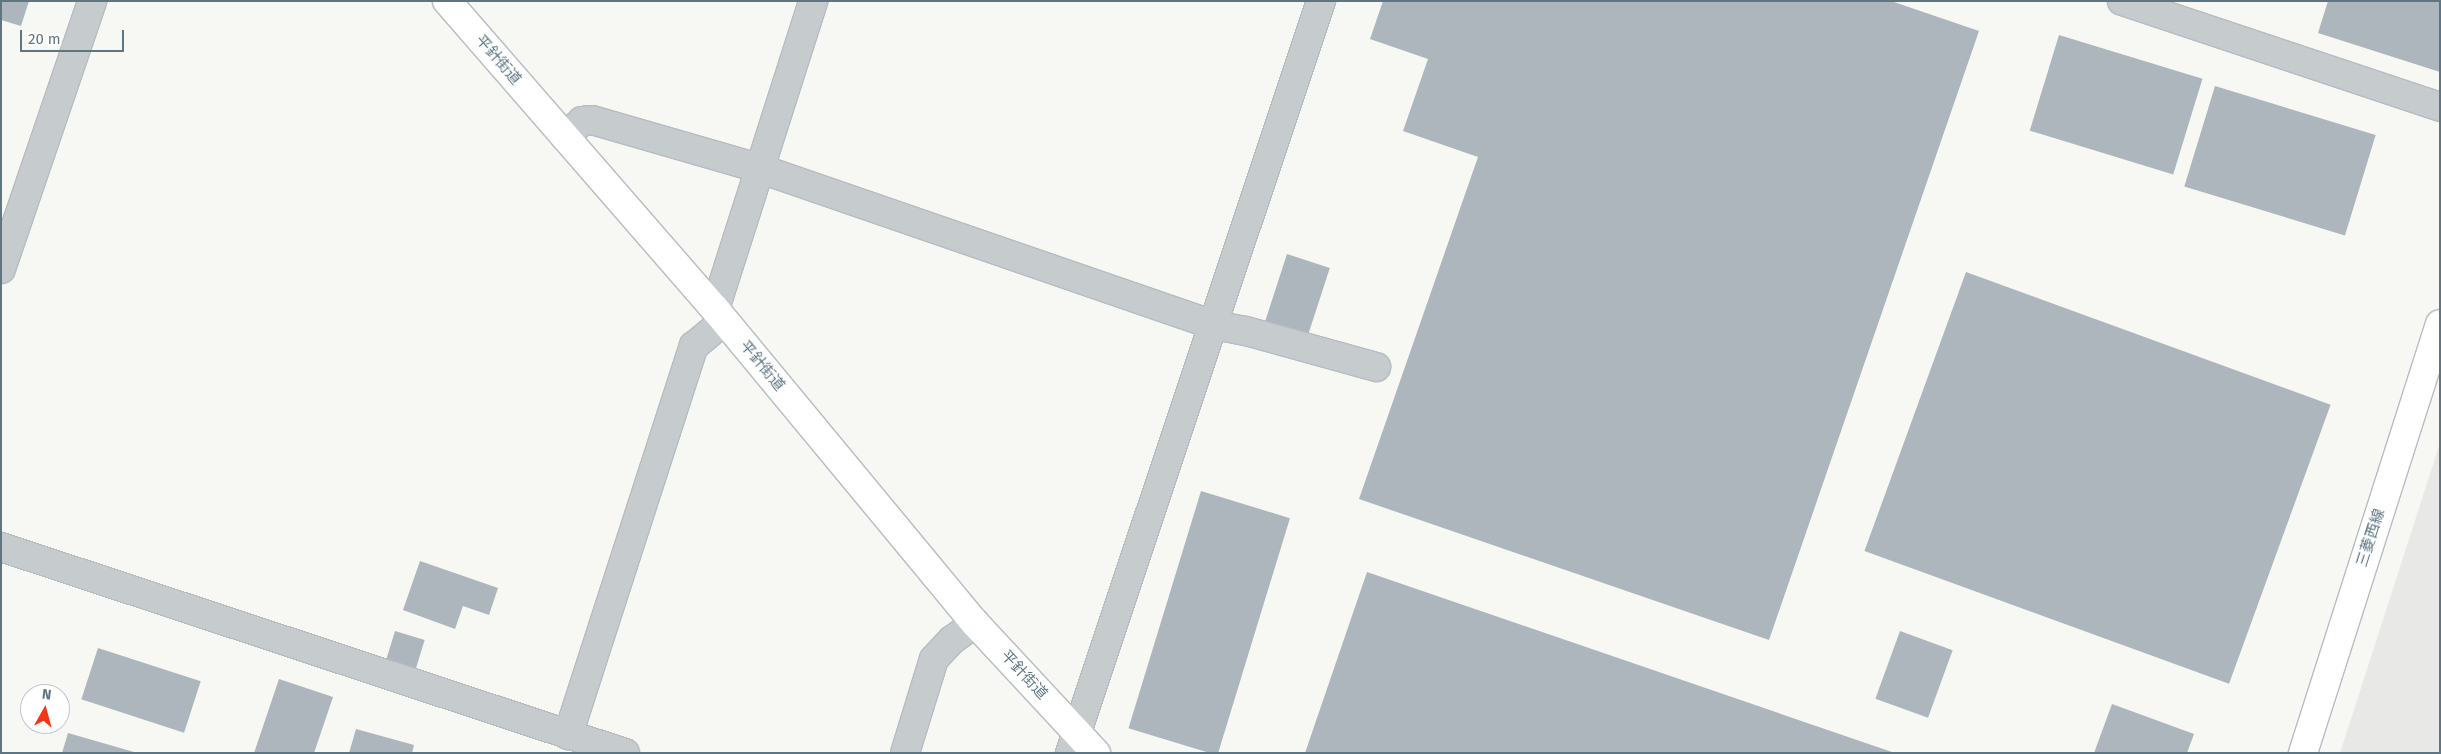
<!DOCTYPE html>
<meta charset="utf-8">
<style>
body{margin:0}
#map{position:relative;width:2441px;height:754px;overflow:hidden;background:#f7f7f3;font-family:"Fira Sans","Noto Sans JP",sans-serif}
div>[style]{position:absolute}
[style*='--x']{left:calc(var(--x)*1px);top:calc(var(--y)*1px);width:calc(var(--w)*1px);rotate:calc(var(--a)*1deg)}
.built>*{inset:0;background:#e8e8e7}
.building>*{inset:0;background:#acb6bc;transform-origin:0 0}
.roads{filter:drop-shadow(1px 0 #b6bdc1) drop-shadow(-1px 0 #b6bdc1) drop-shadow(0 1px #b6bdc1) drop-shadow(0 -1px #b6bdc1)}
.street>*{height:28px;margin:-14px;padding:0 14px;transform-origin:14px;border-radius:14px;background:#c6cbce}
.secondary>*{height:28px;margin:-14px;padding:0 14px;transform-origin:14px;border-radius:14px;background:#fff}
span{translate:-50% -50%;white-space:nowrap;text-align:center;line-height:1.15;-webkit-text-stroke:5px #fff;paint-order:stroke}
.street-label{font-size:15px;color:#5f7682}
.frame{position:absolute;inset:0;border:2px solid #5f7682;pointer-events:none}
.north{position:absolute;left:20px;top:684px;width:50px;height:50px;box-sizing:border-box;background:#fff;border:1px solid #bfc8cd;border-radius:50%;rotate:7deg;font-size:14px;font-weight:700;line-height:20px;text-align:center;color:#5f7682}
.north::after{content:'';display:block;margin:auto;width:18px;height:22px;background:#f63315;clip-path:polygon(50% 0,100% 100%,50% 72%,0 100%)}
.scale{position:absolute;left:20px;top:30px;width:104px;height:22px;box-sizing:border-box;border:2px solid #5f7682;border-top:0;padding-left:6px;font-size:15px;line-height:18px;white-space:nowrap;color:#5f7682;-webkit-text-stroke:4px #fff;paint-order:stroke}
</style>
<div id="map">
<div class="built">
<div style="clip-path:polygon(2440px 443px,2440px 753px,2340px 753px)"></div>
</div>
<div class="building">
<div style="clip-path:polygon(1px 1px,29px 1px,21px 26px,1px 20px)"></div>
<div style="clip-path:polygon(1383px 1px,1891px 1px,1979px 31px,1769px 640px,1359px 499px,1478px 157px,1403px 131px,1428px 59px,1370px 39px)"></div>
<div style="clip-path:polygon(2328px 1px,2440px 1px,2440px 72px,2318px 33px)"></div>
<div style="left:2059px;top:35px;width:150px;height:100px;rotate:17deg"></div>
<div style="left:2215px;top:86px;width:168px;height:105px;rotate:17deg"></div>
<div style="left:1287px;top:254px;width:45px;height:72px;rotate:18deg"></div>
<div style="left:1966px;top:272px;width:388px;height:297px;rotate:20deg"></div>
<div style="left:1201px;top:491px;width:93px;height:248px;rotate:17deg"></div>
<div style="clip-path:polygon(420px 561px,498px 588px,489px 615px,463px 606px,455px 629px,403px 610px)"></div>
<div style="clip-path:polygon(1367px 572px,1892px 752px,1892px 753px,1305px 753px)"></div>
<div style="left:395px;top:631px;width:31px;height:45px;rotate:17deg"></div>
<div style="left:1900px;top:631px;width:56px;height:72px;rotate:20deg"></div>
<div style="left:98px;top:648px;width:108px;height:54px;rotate:18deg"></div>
<div style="clip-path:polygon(279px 679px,333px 697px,314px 753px,254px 753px)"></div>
<div style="clip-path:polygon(2112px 704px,2194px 734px,2187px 753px,2094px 753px)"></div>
<div style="clip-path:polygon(356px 729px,414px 745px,412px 753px,349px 753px)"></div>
<div style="clip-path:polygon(68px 733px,134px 752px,134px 753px,62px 753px)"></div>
</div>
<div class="roads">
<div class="street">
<div style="--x:2122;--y:1;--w:335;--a:18.4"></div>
<div style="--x:565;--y:137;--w:23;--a:-43"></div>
<div style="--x:582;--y:121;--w:10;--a:-6"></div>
<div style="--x:592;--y:120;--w:173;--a:16.1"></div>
<div style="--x:758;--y:168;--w:482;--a:19"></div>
<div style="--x:1214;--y:325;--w:33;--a:11"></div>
<div style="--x:1246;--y:331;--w:135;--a:15.5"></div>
<div style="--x:1;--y:269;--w:283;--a:-71.2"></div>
<div style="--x:715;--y:309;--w:323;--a:-72.3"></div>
<div style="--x:1;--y:547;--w:657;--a:18.27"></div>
<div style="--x:568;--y:735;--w:409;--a:-72.1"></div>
<div style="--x:694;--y:346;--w:39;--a:-40"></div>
<div style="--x:905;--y:753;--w:98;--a:-72.9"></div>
<div style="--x:934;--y:659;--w:26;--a:-47"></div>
<div style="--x:952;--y:640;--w:29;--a:-36"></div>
<div style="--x:1070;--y:753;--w:793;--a:-71.54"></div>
</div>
<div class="secondary">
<div style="--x:447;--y:1;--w:408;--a:49"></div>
<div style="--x:715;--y:309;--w:408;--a:50.4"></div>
<div style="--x:975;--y:623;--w:178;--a:47.1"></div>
<div style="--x:2303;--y:753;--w:450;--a:-72.3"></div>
</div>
</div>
<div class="street-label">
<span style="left:498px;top:60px;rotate:49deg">平針街道</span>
<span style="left:762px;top:366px;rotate:50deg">平針街道</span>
<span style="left:2371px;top:538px;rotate:-72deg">三菱西線</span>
<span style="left:1024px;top:675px;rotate:47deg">平針街道</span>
</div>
<div class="frame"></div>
<div class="north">N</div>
<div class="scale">20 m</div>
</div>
